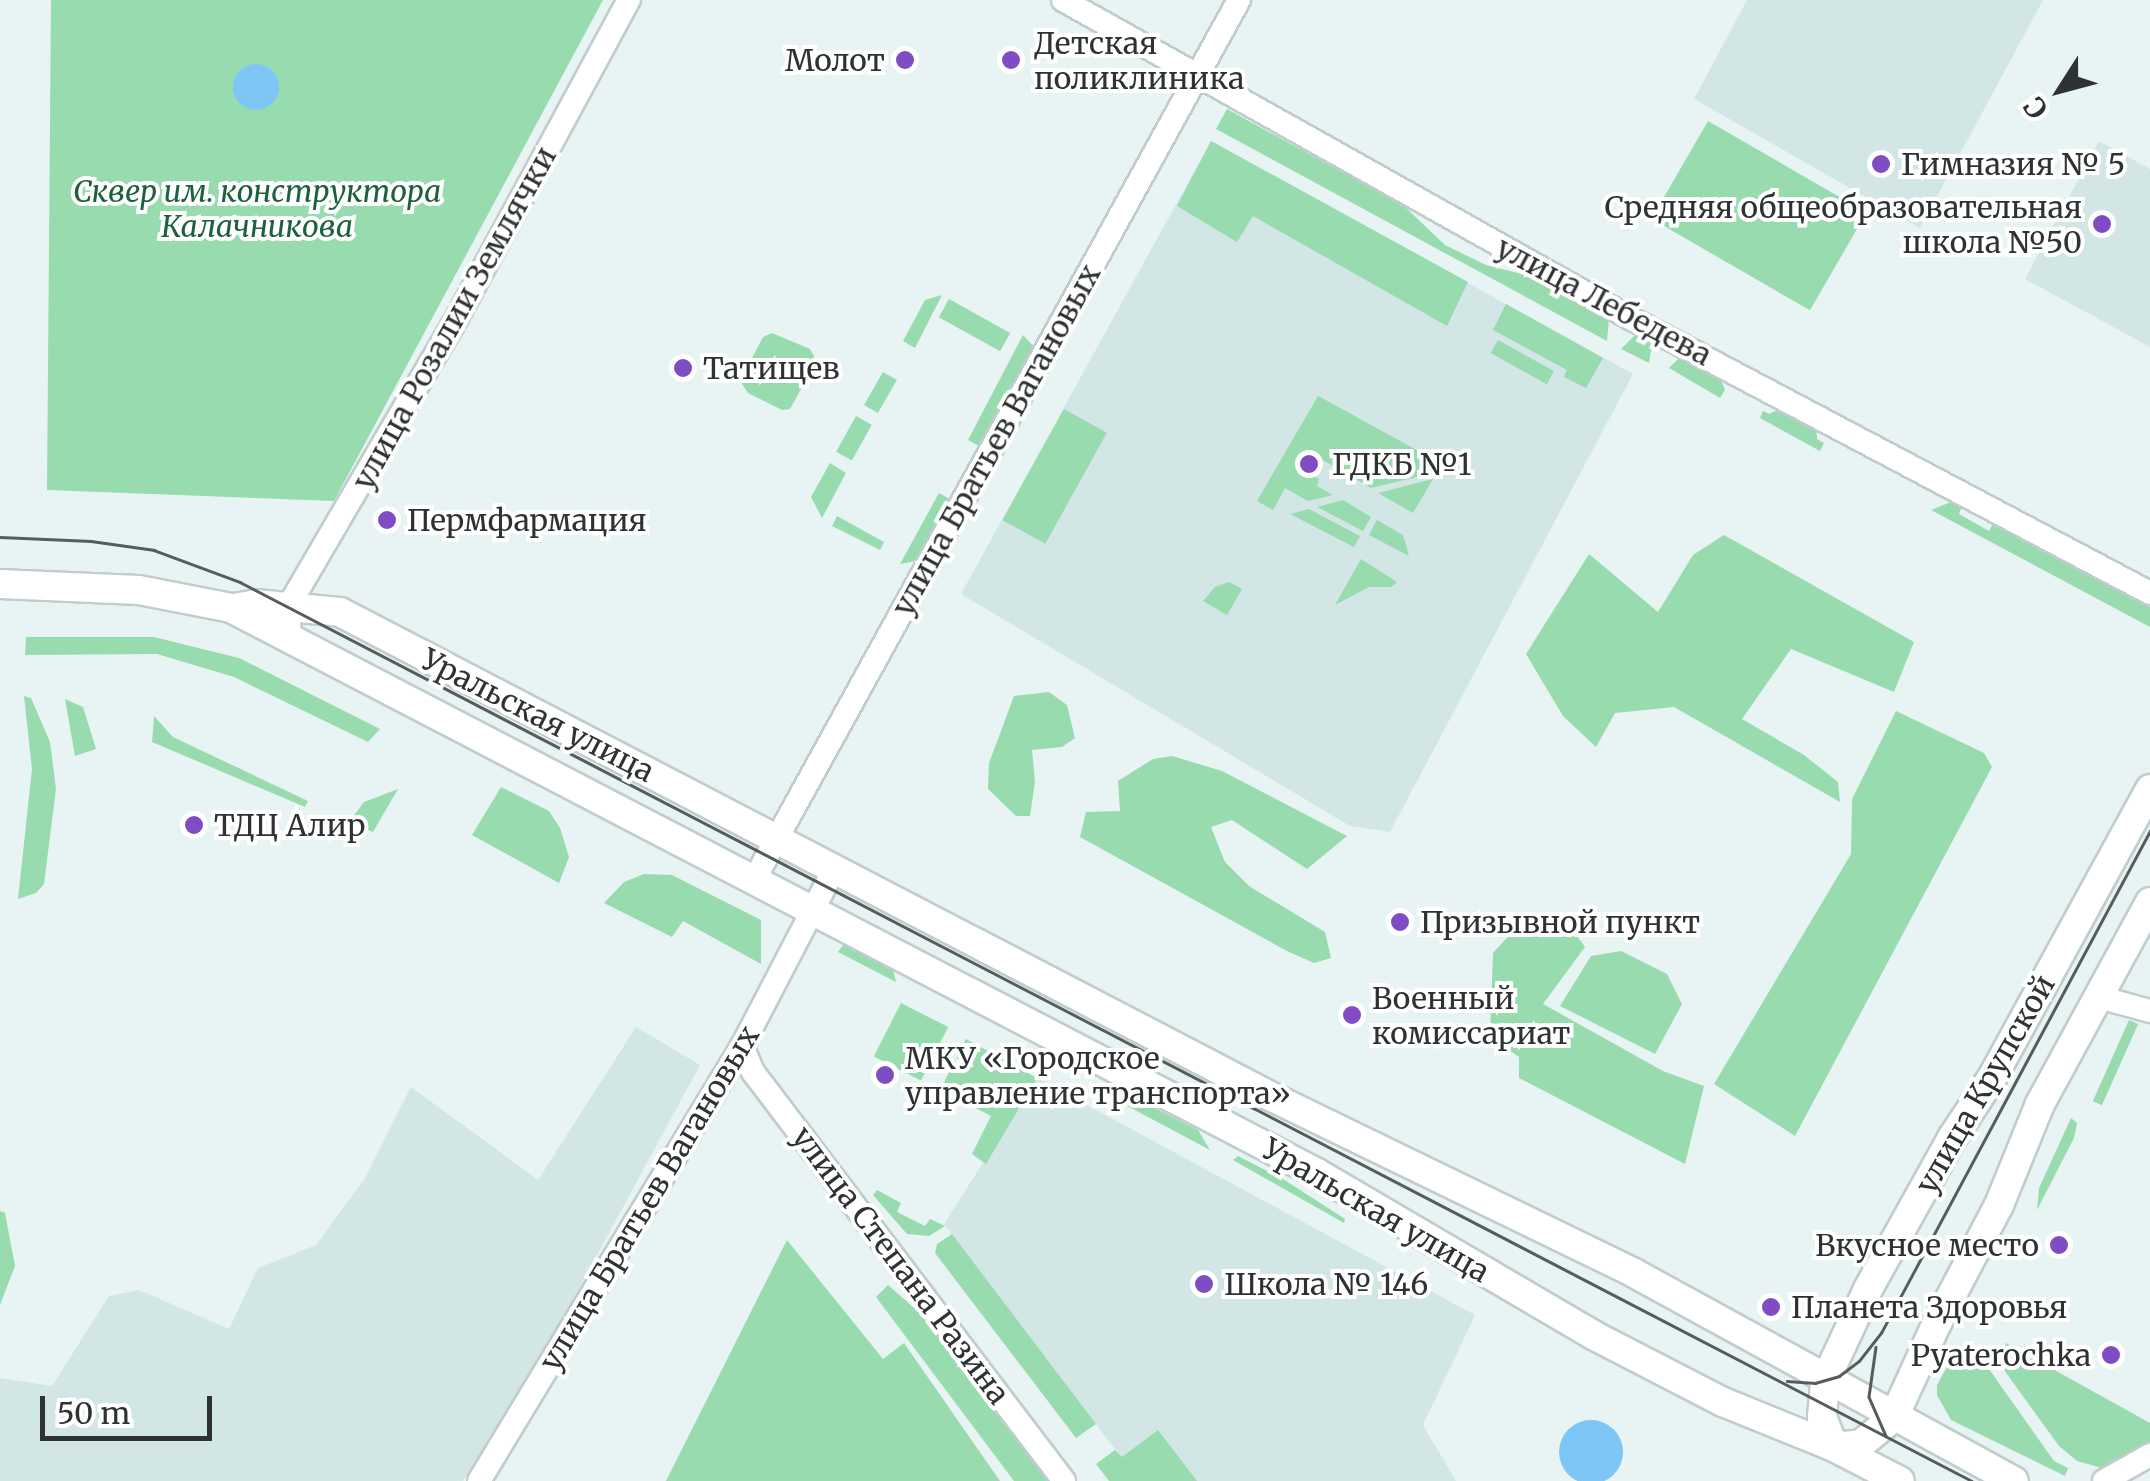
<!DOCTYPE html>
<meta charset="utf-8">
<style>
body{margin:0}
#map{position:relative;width:2150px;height:1481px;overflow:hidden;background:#e8f4f4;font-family:Merriweather,serif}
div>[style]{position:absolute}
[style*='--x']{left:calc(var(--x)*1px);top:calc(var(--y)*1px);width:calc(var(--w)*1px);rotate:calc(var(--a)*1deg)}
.built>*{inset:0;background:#d2e6e6}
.green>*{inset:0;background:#97dbaf;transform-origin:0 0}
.water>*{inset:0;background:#7ec6f5}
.round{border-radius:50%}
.roads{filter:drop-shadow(2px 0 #c1cccc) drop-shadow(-2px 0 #c1cccc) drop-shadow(0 2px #c1cccc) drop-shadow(0 -2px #c1cccc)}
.minor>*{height:22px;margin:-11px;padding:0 11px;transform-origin:11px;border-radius:11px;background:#fff}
.major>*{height:28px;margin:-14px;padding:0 14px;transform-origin:14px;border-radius:14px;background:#fff}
.tram>*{height:2.5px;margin:-1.25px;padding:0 1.25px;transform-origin:1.25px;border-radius:1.25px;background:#565c5c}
.dots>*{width:28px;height:28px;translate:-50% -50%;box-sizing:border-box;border:5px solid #fff;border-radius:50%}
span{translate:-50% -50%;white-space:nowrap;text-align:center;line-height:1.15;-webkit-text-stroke:8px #fff;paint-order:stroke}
.poi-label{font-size:30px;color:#2e3232}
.left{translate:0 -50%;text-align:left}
.right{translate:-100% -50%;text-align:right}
.park-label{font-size:30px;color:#1c613c;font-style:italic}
.street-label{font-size:30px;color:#2e3232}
.north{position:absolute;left:2010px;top:40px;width:100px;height:100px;-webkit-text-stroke:8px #fff;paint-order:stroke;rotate:234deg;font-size:28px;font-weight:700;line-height:40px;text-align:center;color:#2e3232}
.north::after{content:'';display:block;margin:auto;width:35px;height:45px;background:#2e3232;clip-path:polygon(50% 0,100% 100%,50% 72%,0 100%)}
.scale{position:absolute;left:40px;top:1396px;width:172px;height:45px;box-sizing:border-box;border:5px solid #2e3232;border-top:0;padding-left:12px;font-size:30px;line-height:35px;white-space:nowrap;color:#2e3232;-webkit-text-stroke:8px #fff;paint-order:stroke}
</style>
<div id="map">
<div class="built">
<div style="clip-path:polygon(1747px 0,2043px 0,1920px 228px,1694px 99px)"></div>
<div style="clip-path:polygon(1211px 141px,1633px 374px,1390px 832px,1350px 826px,961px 594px)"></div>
<div style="clip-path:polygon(2099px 141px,2150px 169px,2150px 347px,2025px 279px)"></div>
<div style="clip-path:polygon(636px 1027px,700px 1065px,548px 1346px,463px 1481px,0 1481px,0 1378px,52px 1386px,109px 1296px,139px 1290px,229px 1329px,258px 1268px,316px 1245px,365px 1178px,411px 1087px,538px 1180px)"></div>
<div style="clip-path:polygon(1037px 1078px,1475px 1315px,1423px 1425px,1456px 1481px,1139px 1481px,944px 1224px)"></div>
</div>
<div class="green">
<div style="clip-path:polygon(51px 0,603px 0,334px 501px,47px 490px)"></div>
<div style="clip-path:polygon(1227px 109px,1404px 206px,1445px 245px,1486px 265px,1526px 275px,1609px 319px,1607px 341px,1216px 129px)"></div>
<div style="left:1708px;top:121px;width:183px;height:113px;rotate:30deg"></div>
<div style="clip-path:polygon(1211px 141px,1468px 282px,1447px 326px,1253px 216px,1237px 242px,1177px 206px)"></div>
<div style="clip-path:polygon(942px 295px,915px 348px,903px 341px,925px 300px)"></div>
<div style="left:949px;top:299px;width:70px;height:21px;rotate:29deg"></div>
<div style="clip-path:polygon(1506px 304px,1603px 358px,1586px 388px,1564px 377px,1567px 370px,1493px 330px)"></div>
<div style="clip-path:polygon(1638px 332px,1653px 339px,1649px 363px,1621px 349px)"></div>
<div style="clip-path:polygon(772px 333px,810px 349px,814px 356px,815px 364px,790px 409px,782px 410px,748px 393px,740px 381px,763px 337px)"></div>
<div style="clip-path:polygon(1023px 335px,1035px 348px,981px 447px,968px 440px)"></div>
<div style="left:1498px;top:340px;width:64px;height:15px;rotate:29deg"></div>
<div style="clip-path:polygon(1680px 357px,1718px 373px,1725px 390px,1720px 398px,1669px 368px)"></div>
<div style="left:883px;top:372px;width:16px;height:38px;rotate:30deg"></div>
<div style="clip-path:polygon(1318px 396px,1322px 398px,1442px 464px,1437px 472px,1371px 488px,1319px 458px,1310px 474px,1319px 479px,1317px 486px,1333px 495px,1308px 501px,1285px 488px,1273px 510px,1257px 501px)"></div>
<div style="clip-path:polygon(1783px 407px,1816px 425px,1817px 439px,1824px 443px,1820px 451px,1760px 418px,1763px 411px,1769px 414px)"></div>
<div style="left:1064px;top:409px;width:49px;height:127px;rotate:29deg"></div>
<div style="left:856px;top:416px;width:18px;height:41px;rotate:29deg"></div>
<div style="clip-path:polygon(830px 463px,846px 473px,822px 518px,811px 497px)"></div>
<div style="clip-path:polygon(1433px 479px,1413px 513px,1378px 493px)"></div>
<div style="clip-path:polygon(939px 493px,951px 500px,916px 561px,900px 564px)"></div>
<div style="clip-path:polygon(1343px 500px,1371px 517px,1363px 531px,1317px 507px)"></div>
<div style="clip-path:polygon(1951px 502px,1962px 506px,1959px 514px,1989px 531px,1994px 522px,2150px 607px,2150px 627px,1931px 510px)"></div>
<div style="clip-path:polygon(1309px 509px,1360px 536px,1354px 547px,1290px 514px)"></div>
<div style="clip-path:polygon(837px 516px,884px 542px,880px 550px,832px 526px)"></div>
<div style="clip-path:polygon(1377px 520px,1403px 535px,1409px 556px,1369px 535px)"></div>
<div style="clip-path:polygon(1724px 535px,1914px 642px,1894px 692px,1791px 649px,1742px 719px,1804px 755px,1838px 782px,1840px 802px,1674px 707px,1615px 713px,1596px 747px,1563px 716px,1526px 654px,1589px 554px,1658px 612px,1693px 555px)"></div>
<div style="clip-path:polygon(1361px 559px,1397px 582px,1391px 587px,1369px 587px,1335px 605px)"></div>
<div style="clip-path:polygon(1229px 582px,1242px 589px,1227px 615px,1203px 601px,1215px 587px)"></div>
<div style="clip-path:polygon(26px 637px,154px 637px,239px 658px,380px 729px,368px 742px,234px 677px,157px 654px,25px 655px)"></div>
<div style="clip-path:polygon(1049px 692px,1067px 705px,1075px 738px,1062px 747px,1032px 750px,1035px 782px,1030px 816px,1016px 816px,988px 789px,989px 763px,1014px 696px)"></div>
<div style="clip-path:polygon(24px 696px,31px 698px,50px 742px,56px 789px,44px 884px,36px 893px,18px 899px,32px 769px)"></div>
<div style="clip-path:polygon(65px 699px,83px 707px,96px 749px,75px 756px)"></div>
<div style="clip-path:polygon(1896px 711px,1984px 753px,1992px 767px,1795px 1136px,1714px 1084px,1851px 854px,1852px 799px)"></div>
<div style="clip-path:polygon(154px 716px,173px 737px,308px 801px,305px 807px,152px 742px)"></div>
<div style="clip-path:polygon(1172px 756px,1222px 771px,1347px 836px,1307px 869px,1232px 820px,1211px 827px,1225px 862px,1249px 886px,1325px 932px,1331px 958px,1314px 963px,1287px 951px,1080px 837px,1086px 812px,1120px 811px,1118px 781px,1153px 759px)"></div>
<div style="clip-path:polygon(501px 787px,549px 811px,560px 828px,569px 857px,559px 883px,472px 835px)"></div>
<div style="clip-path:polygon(398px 789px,373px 832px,349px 822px,364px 802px)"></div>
<div style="clip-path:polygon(644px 874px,672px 875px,761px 920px,761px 964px,683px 921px,672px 937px,604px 903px,624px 882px)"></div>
<div style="clip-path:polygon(1570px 926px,1585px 947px,1543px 1004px,1663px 1071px,1704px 1086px,1685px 1164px,1519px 1078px,1519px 1057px,1490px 1036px,1493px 953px,1515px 929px)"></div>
<div style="clip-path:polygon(843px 945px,893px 970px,896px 982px,838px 952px)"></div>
<div style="clip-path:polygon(1621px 951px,1667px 974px,1682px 1004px,1655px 1054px,1560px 1006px,1591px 956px)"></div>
<div style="left:901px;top:1003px;width:53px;height:60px;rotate:27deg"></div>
<div style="left:2129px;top:1020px;width:10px;height:89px;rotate:24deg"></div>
<div style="clip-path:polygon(966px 1039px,1037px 1078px,986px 1164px,972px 1154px,991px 1116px,940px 1090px)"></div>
<div style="clip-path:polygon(1108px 1084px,1198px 1130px,1210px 1150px,1099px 1091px)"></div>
<div style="clip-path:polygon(2071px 1118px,2077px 1123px,2074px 1138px,2037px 1210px,2039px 1188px)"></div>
<div style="clip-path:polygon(1238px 1156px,1283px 1179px,1345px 1219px,1344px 1223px,1233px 1160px)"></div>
<div style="clip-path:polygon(877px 1190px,901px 1203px,897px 1212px,925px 1226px,930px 1219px,945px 1226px,929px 1236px,907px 1234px,873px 1195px)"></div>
<div style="clip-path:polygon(0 1211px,5px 1213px,15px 1266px,0 1305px)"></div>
<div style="clip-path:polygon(952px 1234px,1096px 1424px,1076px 1438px,935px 1253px,937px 1244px)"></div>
<div style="clip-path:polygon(787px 1240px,883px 1359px,904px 1343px,1000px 1481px,666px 1481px)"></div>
<div style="clip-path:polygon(888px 1285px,923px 1316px,1047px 1481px,1014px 1481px,876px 1297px)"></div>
<div style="clip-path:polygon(2006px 1343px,2150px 1423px,2150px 1449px,2109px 1470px,2077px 1461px,2059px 1446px,1999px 1363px)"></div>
<div style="clip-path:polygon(1959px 1345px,1984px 1362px,2054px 1461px,2068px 1468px,2065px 1476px,1951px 1420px,1937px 1395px,1937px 1385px)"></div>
<div style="clip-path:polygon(1158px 1430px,1197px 1481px,1109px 1481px,1096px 1464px,1115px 1450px,1122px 1457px)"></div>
</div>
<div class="water">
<div class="round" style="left:233px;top:64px;width:46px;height:46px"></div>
<div class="round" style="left:1559px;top:1420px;width:64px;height:64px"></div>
</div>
<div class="roads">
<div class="minor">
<div style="--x:1063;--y:0;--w:650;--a:29.29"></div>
<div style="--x:1630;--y:318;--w:588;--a:27.87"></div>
<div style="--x:290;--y:637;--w:30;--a:-94"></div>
<div style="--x:288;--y:607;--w:327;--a:-59.7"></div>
<div style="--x:453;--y:325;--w:370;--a:-61.6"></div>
<div style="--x:754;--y:880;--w:1005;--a:-61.14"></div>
<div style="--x:2099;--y:997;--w:53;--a:15.4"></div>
<div style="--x:742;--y:1046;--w:28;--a:67"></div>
<div style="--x:753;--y:1072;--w:514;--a:52.75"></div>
<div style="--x:479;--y:1481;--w:508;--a:-58.84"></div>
<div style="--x:742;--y:1046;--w:199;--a:-62.5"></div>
<div style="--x:2104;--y:1481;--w:53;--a:-29.5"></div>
</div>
<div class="major">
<div style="--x:0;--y:584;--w:139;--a:2.5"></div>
<div style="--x:139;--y:590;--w:94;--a:11.1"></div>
<div style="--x:231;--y:608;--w:1224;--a:27.49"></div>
<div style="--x:1317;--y:1173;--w:322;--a:30.4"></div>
<div style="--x:1595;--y:1336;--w:144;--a:27.3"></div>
<div style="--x:1723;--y:1402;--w:120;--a:22.1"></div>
<div style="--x:1834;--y:1447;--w:74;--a:27.3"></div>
<div style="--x:234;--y:608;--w:22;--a:-10"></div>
<div style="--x:256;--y:604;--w:84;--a:5.4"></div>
<div style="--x:340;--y:612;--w:1051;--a:27.49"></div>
<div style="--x:1272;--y:1097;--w:403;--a:25.9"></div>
<div style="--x:1634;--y:1273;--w:433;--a:28.7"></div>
<div style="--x:1834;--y:1447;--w:32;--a:-112"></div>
<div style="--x:1822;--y:1417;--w:36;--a:-85"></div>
<div style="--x:1825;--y:1381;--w:102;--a:-64.9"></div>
<div style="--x:1868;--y:1289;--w:173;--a:-60.9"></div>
<div style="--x:1952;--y:1138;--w:74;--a:-56.5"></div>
<div style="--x:1993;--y:1076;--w:327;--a:-61.3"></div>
<div style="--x:1834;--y:1447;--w:27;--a:-6"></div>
<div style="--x:1861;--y:1444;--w:43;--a:-39.3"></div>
<div style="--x:1894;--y:1417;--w:101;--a:-65.5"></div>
<div style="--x:1936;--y:1325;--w:136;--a:-62.3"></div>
<div style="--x:1999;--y:1205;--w:109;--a:-67.9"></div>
<div style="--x:2040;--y:1104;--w:230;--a:-61.4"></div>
</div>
</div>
<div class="tram">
<div style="--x:0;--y:537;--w:91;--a:2.5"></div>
<div style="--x:91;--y:541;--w:64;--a:8.1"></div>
<div style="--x:154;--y:550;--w:92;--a:20.4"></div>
<div style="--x:240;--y:582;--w:1951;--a:27.43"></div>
<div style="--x:1876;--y:1347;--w:50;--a:98"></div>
<div style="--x:1869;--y:1397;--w:43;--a:66.4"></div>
<div style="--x:1787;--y:1381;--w:28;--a:4"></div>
<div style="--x:1815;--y:1383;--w:25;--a:-16"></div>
<div style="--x:1839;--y:1376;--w:25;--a:-37"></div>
<div style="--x:1859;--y:1361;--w:36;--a:-52"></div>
<div style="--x:1881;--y:1333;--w:570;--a:-61.82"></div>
</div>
<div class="dots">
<div style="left:905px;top:60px;background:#7f4cc4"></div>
<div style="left:1011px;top:60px;background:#7f4cc4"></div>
<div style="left:1881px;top:164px;background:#7f4cc4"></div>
<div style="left:2102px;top:224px;background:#7f4cc4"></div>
<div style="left:683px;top:368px;background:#7f4cc4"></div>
<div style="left:1309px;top:464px;background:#7f4cc4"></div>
<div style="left:387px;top:520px;background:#7f4cc4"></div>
<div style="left:194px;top:825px;background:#7f4cc4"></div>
<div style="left:1400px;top:922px;background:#7f4cc4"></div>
<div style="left:1352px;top:1015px;background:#7f4cc4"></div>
<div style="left:885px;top:1075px;background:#7f4cc4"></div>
<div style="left:2059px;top:1245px;background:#7f4cc4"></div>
<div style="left:1204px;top:1284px;background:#7f4cc4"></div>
<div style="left:1771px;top:1307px;background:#7f4cc4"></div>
<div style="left:2111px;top:1355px;background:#7f4cc4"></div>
</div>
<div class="poi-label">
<span class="left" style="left:1034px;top:60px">Детская<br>поликлиника</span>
<span class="right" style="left:885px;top:60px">Молот</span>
<span class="left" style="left:1901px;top:164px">Гимназия № 5</span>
<span class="right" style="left:2082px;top:224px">Средняя общеобразовательная<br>школа №50</span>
<span class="left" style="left:703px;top:368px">Татищев</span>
<span class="left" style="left:1332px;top:464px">ГДКБ №1</span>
<span class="left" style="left:407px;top:520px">Пермфармация</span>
<span class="left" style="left:214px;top:825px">ТДЦ Алир</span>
<span class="left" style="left:1420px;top:922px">Призывной пункт</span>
<span class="left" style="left:1372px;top:1015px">Военный<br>комиссариат</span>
<span class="left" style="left:905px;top:1075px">МКУ «Городское<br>управление транспорта»</span>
<span class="right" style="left:2039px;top:1245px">Вкусное место</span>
<span class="left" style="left:1224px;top:1284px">Школа № 146</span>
<span class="left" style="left:1791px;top:1307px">Планета Здоровья</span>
<span class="right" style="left:2091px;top:1355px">Pyaterochka</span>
</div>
<div class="park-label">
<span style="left:257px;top:208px">Сквер им. конструктора<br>Калачникова</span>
</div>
<div class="street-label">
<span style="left:1604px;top:301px;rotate:28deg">улица Лебедева</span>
<span style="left:454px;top:318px;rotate:-61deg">улица Розалии Землячки</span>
<span style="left:996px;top:440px;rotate:-61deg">улица Братьев Вагановых</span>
<span style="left:538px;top:715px;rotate:27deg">Уральская улица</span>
<span style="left:1985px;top:1084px;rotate:-60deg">улица Крупской</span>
<span style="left:649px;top:1198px;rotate:-59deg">улица Братьев Вагановых</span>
<span style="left:1376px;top:1210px;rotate:30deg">Уральская улица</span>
<span style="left:901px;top:1265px;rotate:53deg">улица Степана Разина</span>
</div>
<div class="north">С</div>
<div class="scale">50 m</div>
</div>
